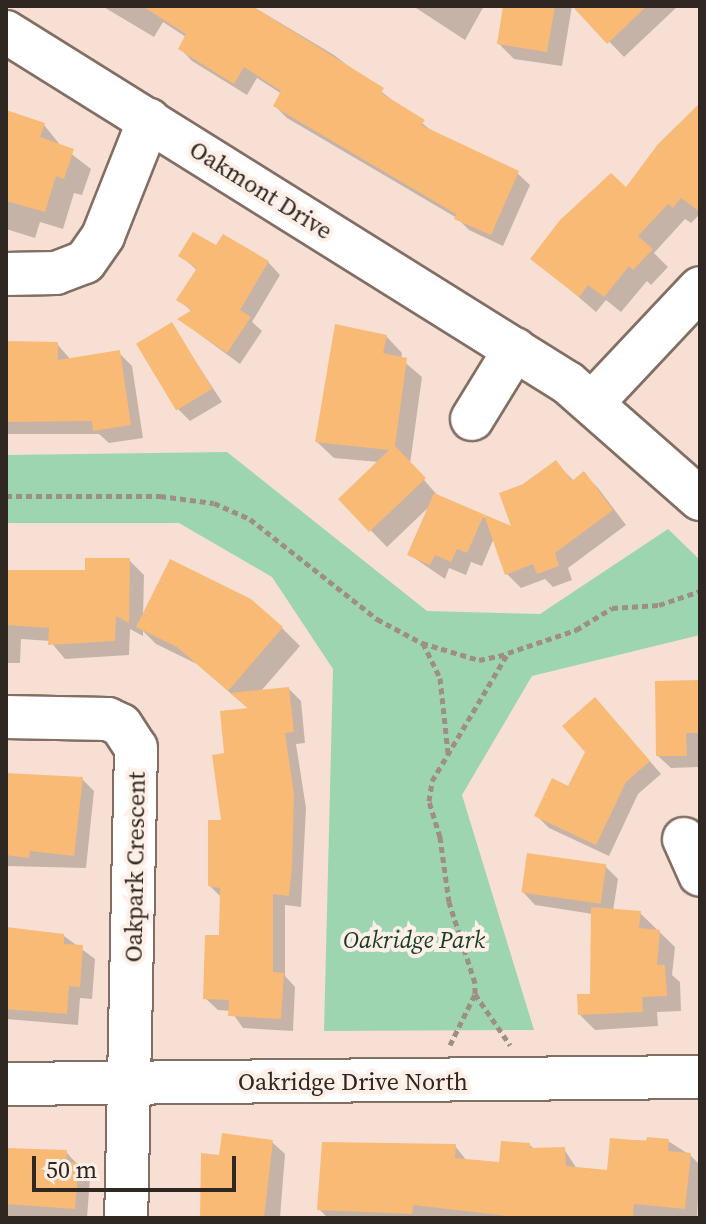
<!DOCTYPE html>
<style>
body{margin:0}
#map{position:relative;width:706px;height:1224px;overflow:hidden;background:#f7e0d3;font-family:"Source Serif 4",serif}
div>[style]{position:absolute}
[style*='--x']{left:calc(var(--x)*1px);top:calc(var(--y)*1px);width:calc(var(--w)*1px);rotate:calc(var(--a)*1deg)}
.green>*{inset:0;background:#9dd5b1}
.shadow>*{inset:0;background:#0003}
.building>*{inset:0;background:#f9ba76;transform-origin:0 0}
.path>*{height:5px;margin-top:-2.5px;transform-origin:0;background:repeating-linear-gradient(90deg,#9e8e85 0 6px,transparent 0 10px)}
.roads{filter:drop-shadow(2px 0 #836e64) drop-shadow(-2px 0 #836e64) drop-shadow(0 2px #836e64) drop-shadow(0 -2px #836e64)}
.minor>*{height:42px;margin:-21px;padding:0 21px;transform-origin:21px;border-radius:21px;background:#fff}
span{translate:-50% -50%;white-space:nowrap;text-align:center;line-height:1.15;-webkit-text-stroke:8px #feefe8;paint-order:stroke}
.street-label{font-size:24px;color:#2f2722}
.park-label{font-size:24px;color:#163b26;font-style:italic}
.frame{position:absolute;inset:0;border:8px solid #2f2722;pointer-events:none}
.scale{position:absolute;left:32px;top:1156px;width:204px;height:36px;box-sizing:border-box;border:4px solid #2f2722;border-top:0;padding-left:10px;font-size:24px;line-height:28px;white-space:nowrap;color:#2f2722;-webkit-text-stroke:6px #feefe8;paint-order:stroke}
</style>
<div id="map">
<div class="green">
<div style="clip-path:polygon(227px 452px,427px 611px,540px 614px,668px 529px,700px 560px,700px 635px,532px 676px,462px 795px,534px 1030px,324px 1031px,333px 669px,272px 577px,179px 523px,6px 523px,6px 455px)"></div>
</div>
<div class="shadow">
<div style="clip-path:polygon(102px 6px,252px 6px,334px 55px,436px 134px,517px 173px,530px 185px,503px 246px,469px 230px,457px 218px,287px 118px,275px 106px,282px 94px,257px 78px,247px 95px,192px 61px,180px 48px,186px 37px,163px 22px,154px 37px)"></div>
<div style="clip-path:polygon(413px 6px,484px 6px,465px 40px)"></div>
<div style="clip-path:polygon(505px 6px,572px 6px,562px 66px,514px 59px,499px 44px)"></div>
<div style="clip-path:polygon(575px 6px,678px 6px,624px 57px)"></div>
<div style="clip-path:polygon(700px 104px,700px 214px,691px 223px,685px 219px,654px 253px,668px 267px,651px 285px,647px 281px,621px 312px,606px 300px,596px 312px,533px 258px,626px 190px)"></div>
<div style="clip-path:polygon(6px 112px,44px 125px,61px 146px,91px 169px,82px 195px,74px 193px,63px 229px,40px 222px,35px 238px,6px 229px)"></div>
<div style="clip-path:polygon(217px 248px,268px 262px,280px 275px,252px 322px,262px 331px,240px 364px,180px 320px,192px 312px,179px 299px,198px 271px,181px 256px)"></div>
<div style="clip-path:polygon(171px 324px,222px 402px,190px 421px,178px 409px)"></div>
<div style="clip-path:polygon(386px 336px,402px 353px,401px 359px,422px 377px,410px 464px,439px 497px,514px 530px,524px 486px,556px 463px,574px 481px,584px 474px,598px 488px,626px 525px,568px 568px,572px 580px,553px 587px,545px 579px,521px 588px,506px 573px,494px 538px,482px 566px,471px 562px,466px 575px,449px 568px,445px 579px,410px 555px,432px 504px,387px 547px,340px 499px,379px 462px,334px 458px,317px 442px)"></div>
<div style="clip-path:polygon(6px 343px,57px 344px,71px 360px,119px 353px,132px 366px,143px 438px,109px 443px,99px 434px,6px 434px)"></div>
<div style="clip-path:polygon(129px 560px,144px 575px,143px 617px,282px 628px,300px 646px,261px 691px,289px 689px,301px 701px,305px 743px,296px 744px,306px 808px,301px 907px,285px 905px,285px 976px,295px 987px,293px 1031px,243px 1028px,231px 1011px,218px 1010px,205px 998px,221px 937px,221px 897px,210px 886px,224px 822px,226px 755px,250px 710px,197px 664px,156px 644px,143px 631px,143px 636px,130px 629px,129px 655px,65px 659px,50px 641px,21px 639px,20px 663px,6px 663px,6px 570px,87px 572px)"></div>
<div style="clip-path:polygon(697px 682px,699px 767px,671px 768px,658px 756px)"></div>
<div style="clip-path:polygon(607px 712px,661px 774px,638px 794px,609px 856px,549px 828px,536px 815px,569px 788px)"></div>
<div style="clip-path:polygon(82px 779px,94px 791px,86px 868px,6px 866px,6px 785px)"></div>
<div style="clip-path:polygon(605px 866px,618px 879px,613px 911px,640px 913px,675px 947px,672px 975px,680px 982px,681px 1011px,657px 1012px,658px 1026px,595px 1030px,580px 1015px,592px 996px,593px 914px,535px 905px,523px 892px)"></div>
<div style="clip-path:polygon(6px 930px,64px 936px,95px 959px,92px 999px,80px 998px,78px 1025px,6px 1019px)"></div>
<div style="clip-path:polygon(612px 1140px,668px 1141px,690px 1155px,700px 1165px,697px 1218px,328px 1218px,319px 1209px,455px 1146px,467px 1161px,501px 1164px,529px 1144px,535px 1150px,564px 1149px,577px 1169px,609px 1172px)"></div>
<div style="clip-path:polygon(272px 1142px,285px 1154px,280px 1218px,202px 1218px,221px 1158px)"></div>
<div style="clip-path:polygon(6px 1151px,66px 1152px,90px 1178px,87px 1218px,6px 1218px)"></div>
</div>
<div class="building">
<div style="clip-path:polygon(142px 6px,252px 6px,384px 88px,381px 93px,425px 120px,421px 125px,519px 171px,491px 235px,454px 219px,456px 214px,273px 106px,281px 91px,244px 67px,234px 84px,178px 49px,186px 34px)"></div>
<div style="clip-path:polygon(503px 6px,555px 6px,547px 52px,497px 44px)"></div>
<div style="clip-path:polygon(572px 6px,647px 6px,607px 44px)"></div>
<div style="clip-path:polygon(700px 103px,700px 212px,681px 198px,673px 208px,668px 204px,638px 236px,653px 249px,633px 270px,629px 266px,604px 297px,588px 285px,579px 297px,530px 259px,560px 220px,611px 173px,626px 187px,658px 144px)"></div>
<div style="clip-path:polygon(6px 110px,45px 123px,40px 137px,74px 149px,64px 179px,56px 176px,45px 212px,6px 201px)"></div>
<div style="clip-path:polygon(193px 232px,216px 245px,223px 234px,269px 261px,240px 310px,251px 317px,227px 353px,177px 319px,192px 310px,176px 300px,197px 268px,178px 256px)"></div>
<div style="left:172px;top:322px;width:78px;height:42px;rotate:59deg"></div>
<div style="clip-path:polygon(335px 324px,387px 335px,383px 353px,407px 358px,395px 446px,426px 478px,369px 532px,338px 499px,389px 450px,315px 442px)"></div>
<div style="clip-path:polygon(6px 341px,58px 342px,58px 360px,120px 350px,131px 425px,93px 431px,92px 421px,6px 422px)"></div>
<div style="clip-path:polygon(556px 460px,572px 481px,584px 471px,613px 510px,555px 553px,559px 566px,537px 574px,533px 564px,505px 575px,484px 515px,467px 553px,457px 549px,451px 562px,435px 555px,430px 565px,407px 555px,434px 493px,511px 526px,499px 493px,523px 484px)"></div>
<div style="clip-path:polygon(85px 558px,130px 558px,129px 623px,116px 616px,115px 641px,48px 645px,49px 628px,6px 625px,6px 570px,85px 570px)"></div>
<div style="clip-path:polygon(170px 559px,251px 599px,283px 627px,228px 691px,177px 647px,136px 627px)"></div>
<div style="clip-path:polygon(698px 680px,699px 733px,686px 733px,687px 756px,656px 756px,655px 681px)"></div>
<div style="clip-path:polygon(289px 687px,294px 732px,285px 733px,294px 794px,292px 867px,289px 896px,273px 894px,273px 972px,284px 973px,281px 1019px,228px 1016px,229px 1000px,203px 999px,205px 935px,219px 935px,220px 888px,208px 886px,208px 820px,221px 820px,212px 755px,224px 753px,220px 711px,248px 708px,230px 693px)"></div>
<div style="clip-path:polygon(595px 697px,650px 761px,626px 782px,596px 845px,534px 816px,552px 778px,568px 786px,585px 752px,562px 726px)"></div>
<div style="clip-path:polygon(6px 773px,83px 777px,74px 856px,30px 851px,29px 858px,6px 855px)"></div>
<div style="left:527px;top:853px;width:80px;height:40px;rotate:8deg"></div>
<div style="clip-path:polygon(591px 907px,641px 911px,639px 928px,660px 930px,657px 965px,665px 965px,667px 996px,642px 997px,643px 1012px,578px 1015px,577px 994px,590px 994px)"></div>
<div style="clip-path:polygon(6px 927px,64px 934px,64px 944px,83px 945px,80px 987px,69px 986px,67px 1014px,6px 1009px)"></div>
<div style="clip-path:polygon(222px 1133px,273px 1140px,264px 1218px,200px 1218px,201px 1153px,219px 1155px)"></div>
<div style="clip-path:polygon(647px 1137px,669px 1139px,668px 1151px,691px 1153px,685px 1209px,634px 1204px,633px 1218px,524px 1218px,413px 1205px,412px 1214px,317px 1210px,322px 1142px,456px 1144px,455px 1158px,499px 1162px,501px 1141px,530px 1143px,530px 1148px,565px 1147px,566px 1166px,607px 1170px,610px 1138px,646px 1141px)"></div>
<div style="clip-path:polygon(6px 1148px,67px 1150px,66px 1162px,79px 1163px,75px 1209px,6px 1204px)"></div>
</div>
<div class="path">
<div style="--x:6;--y:496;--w:154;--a:0"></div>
<div style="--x:160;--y:496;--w:54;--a:7.4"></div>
<div style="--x:214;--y:503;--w:39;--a:24"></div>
<div style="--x:250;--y:519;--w:162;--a:38.2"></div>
<div style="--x:377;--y:619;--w:51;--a:28.1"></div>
<div style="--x:422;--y:643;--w:59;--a:16.6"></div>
<div style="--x:479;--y:660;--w:29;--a:-12"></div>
<div style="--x:423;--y:643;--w:39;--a:64"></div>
<div style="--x:440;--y:678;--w:75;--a:83.9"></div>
<div style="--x:475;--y:994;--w:62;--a:55.5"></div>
<div style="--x:450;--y:1045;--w:57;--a:-63.9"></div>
<div style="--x:475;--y:994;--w:11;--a:-90"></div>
<div style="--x:475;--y:983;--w:85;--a:-107.8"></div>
<div style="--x:449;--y:902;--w:66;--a:-97.9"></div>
<div style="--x:440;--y:837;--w:38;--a:-107"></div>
<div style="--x:429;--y:801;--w:20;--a:-81"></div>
<div style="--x:432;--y:781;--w:149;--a:-59.3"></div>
<div style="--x:508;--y:653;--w:72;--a:-18.7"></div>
<div style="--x:576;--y:630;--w:42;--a:-31.4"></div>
<div style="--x:612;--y:608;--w:47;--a:-3.7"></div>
<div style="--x:659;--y:605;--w:43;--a:-18.9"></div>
</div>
<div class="roads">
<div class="minor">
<div style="--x:6;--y:32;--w:663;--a:31.99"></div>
<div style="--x:568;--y:383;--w:176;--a:41.3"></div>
<div style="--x:6;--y:274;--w:50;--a:-1.1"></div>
<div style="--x:56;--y:273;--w:31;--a:-21"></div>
<div style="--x:85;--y:262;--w:32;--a:-55"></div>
<div style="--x:103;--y:236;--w:125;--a:-68.4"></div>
<div style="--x:593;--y:402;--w:156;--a:-46.8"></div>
<div style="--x:472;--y:419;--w:82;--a:-58.4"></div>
<div style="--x:6;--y:717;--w:102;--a:1.1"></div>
<div style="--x:108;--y:719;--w:14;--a:25"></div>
<div style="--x:121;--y:725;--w:27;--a:57"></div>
<div style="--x:136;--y:748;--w:470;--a:91.2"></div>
<div style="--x:684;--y:839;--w:39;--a:66"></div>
<div style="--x:6;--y:1084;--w:694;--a:-0.58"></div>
</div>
</div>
<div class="street-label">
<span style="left:261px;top:190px;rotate:32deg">Oakmont Drive</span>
<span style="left:135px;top:867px;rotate:-89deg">Oakpark Crescent</span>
<span style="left:353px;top:1082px">Oakridge Drive North</span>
</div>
<div class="park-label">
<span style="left:414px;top:940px">Oakridge Park</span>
</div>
<div class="frame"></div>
<div class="scale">50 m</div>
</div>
